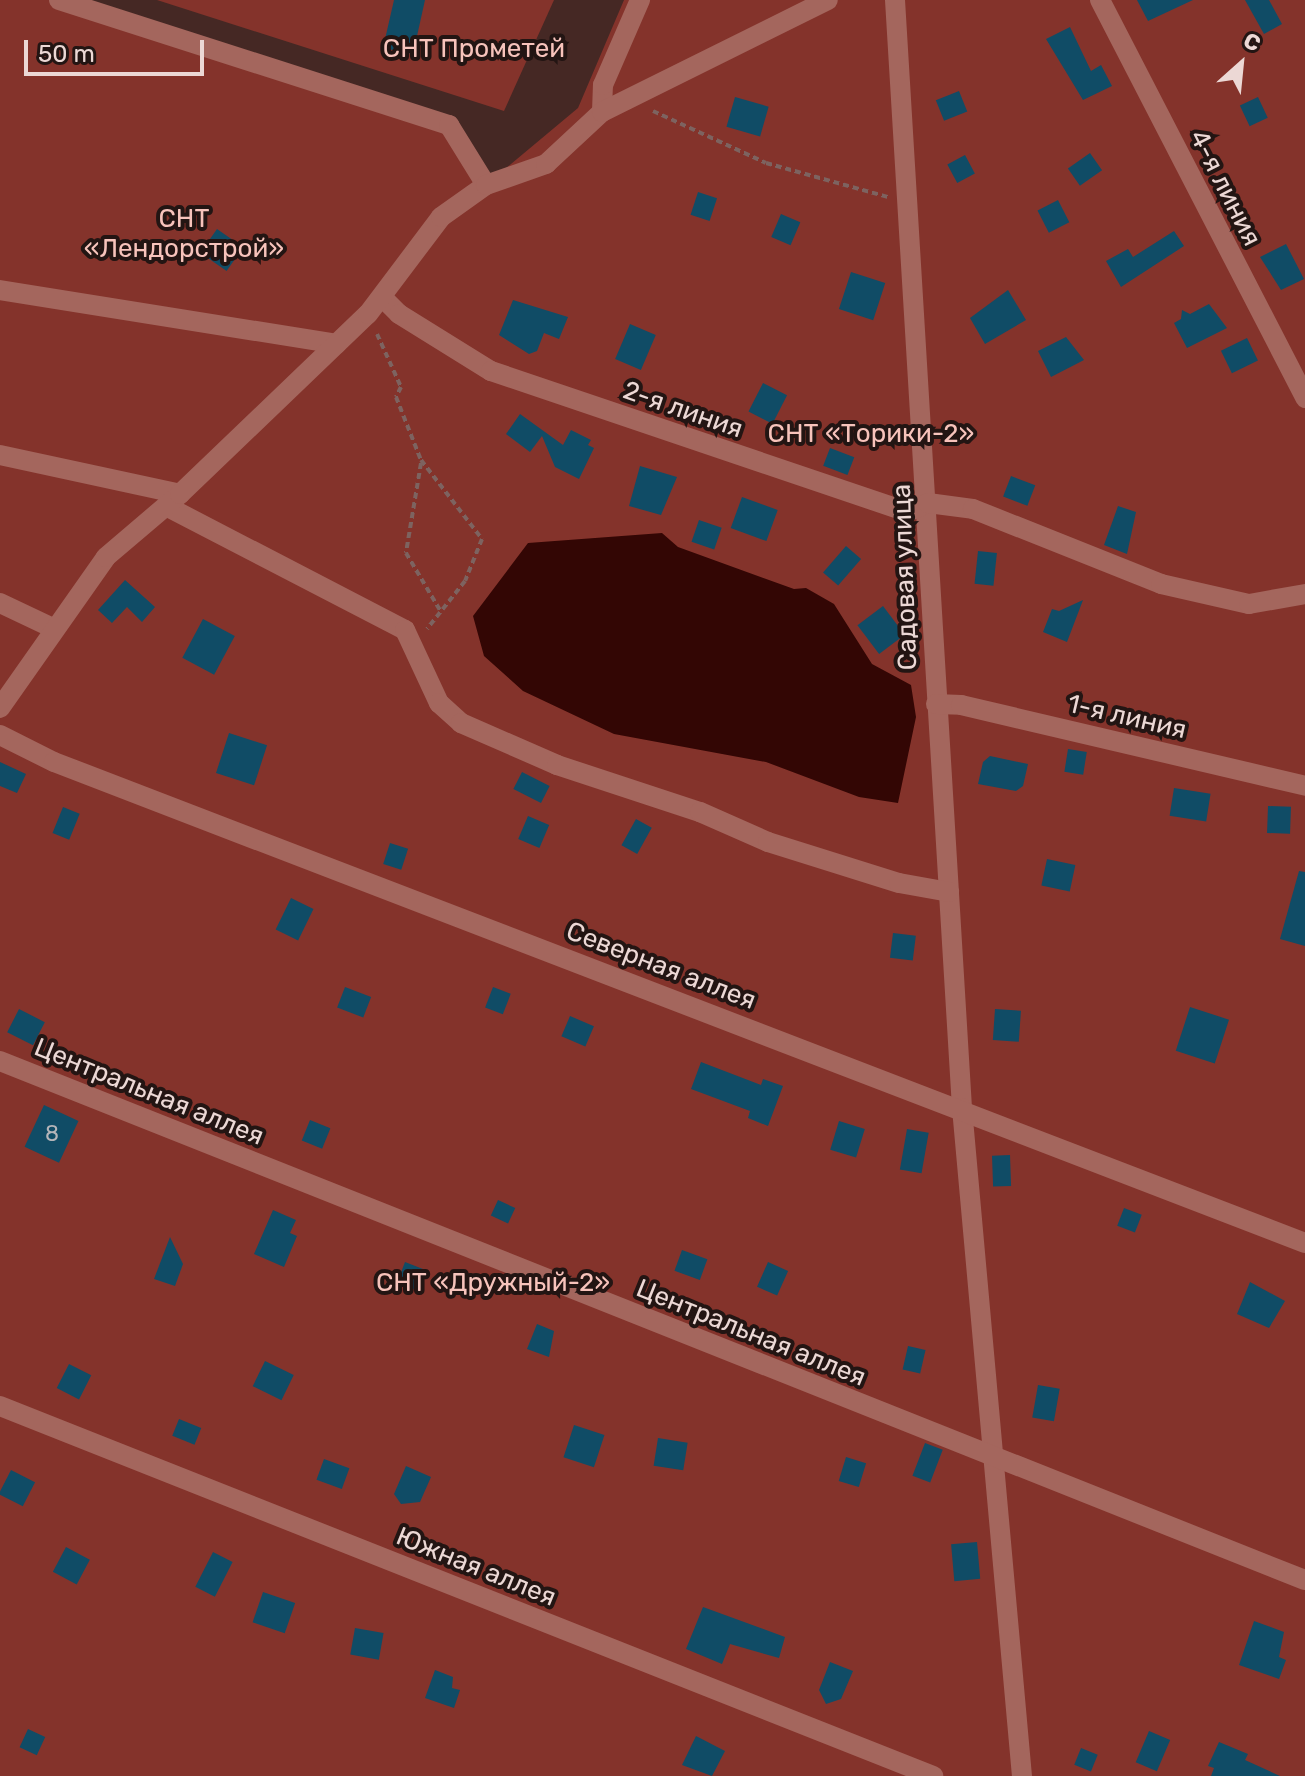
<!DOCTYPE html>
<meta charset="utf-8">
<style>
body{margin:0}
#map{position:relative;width:1305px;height:1776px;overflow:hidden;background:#452824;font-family:Rubik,sans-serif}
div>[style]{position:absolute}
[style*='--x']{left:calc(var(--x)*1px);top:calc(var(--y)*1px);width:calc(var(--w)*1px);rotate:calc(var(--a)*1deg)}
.green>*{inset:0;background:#84332b}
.water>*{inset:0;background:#330604}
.building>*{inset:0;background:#104c66;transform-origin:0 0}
.path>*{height:4px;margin-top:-2px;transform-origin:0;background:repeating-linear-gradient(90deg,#7d6360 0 6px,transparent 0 10px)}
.minor>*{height:20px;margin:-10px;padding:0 10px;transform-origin:10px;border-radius:10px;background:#a4665d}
span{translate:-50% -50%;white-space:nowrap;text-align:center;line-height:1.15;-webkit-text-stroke:8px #231513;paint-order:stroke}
.number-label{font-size:22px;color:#b5b5b9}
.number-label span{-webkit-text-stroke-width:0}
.park-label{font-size:26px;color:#f7c3bb}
.street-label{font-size:26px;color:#ecd8d5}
.north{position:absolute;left:1201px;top:24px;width:80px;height:80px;-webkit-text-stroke:6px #231513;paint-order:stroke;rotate:27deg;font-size:22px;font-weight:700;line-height:32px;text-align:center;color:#ecd8d5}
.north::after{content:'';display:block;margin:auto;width:28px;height:36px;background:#ecd8d5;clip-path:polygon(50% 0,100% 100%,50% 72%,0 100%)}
.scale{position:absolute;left:24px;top:40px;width:180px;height:36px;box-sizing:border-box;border:4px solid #ecd8d5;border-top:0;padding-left:10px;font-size:24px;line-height:28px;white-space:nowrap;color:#ecd8d5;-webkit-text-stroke:6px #231513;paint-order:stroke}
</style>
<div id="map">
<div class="green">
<div style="clip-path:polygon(0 0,59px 0,449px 125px,487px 184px,578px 108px,624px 0,1305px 0,1305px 1776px,0 1776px)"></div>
<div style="clip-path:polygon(157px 0,554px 0,504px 111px)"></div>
</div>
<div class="water">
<div style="clip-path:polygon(662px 533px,678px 547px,794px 589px,806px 588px,834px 604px,872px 664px,911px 685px,916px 717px,898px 803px,859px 797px,766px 762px,614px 734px,523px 691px,484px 656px,473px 616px,528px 543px)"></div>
</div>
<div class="building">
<div style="clip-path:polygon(394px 0,425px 0,413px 54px,383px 48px)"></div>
<div style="clip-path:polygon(1137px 0,1193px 0,1148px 21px)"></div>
<div style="clip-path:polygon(1245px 0,1269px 0,1282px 24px,1264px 34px)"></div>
<div style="clip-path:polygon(1070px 27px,1091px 71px,1101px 65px,1112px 86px,1083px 100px,1046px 39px)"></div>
<div style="left:959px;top:91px;width:22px;height:25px;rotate:68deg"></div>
<div style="left:735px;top:97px;width:35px;height:31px;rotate:16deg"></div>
<div style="left:1258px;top:97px;width:23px;height:20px;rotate:65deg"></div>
<div style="left:1090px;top:153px;width:21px;height:27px;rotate:55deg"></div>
<div style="left:965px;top:155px;width:21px;height:20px;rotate:62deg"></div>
<div style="left:698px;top:192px;width:20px;height:24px;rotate:18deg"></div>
<div style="left:1058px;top:200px;width:25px;height:23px;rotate:63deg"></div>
<div style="left:781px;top:214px;width:21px;height:25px;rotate:23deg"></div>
<div style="left:217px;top:229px;width:32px;height:29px;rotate:35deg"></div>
<div style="clip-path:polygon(1174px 231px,1184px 246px,1121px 287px,1106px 261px,1128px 249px,1133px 257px)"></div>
<div style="clip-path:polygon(1286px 244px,1304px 279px,1281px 290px,1260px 257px)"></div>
<div style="left:851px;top:272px;width:36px;height:39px;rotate:18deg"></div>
<div style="clip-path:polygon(1008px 290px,1026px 320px,985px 344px,970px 318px)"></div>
<div style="clip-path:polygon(513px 300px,568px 317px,559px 339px,544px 333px,537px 351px,529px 354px,499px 335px)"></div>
<div style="clip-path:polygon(1209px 304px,1227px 328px,1187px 348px,1174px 323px,1181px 319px,1182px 310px,1190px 314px)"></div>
<div style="left:630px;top:324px;width:28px;height:38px;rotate:23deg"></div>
<div style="clip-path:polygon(1066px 337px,1084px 360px,1051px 377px,1038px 351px)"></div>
<div style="left:1247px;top:338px;width:25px;height:29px;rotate:64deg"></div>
<div style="left:763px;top:383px;width:27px;height:32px;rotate:27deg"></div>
<div style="clip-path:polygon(520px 414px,563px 445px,571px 430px,591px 440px,588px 445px,594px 448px,579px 479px,555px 467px,542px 436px,530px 452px,506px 434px)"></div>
<div style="left:830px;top:448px;width:26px;height:19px;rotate:21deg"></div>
<div style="clip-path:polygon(640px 466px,677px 477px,661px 515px,629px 506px)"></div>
<div style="left:1011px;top:476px;width:26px;height:22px;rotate:21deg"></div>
<div style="left:742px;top:497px;width:38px;height:33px;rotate:20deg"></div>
<div style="clip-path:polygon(1118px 506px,1136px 512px,1127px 554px,1104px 545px)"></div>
<div style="left:699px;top:520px;width:24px;height:23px;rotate:19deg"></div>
<div style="left:846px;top:546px;width:20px;height:35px;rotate:41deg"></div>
<div style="left:978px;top:551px;width:19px;height:33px;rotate:6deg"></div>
<div style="clip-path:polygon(125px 580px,155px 607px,142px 622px,127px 607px,112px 623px,98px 610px)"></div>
<div style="clip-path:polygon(1083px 600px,1067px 642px,1043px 632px,1052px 609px,1059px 611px)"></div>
<div style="left:883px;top:606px;width:36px;height:32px;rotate:53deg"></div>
<div style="left:203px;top:619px;width:36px;height:44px;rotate:28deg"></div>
<div style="left:229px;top:733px;width:40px;height:42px;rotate:18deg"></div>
<div style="left:1068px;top:749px;width:19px;height:23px;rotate:9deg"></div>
<div style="clip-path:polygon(990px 756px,1028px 764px,1023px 786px,1016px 791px,978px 784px,983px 762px)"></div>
<div style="clip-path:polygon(0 762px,26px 774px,17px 793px,0 786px)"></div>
<div style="left:522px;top:772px;width:31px;height:19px;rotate:27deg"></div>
<div style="left:1174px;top:788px;width:37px;height:28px;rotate:9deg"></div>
<div style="left:1268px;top:806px;width:23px;height:27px;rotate:2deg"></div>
<div style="left:63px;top:807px;width:18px;height:28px;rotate:22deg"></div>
<div style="left:528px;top:816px;width:23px;height:25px;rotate:23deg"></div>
<div style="left:636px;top:819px;width:18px;height:30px;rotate:29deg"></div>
<div style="left:390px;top:843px;width:19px;height:22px;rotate:18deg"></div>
<div style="left:1047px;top:859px;width:29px;height:27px;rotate:12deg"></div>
<div style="clip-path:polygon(1299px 871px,1305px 872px,1305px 946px,1280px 939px)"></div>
<div style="left:291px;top:898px;width:25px;height:35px;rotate:26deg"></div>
<div style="left:893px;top:933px;width:23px;height:25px;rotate:7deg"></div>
<div style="left:345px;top:987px;width:28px;height:22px;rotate:21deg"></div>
<div style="left:493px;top:987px;width:19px;height:22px;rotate:21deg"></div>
<div style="left:1190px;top:1007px;width:41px;height:46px;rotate:18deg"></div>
<div style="left:19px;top:1009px;width:29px;height:26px;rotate:27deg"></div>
<div style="left:995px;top:1009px;width:26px;height:31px;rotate:4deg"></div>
<div style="left:570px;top:1016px;width:26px;height:22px;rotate:23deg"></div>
<div style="clip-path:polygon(701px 1062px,761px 1085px,763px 1079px,783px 1086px,768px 1126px,748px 1118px,750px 1111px,691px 1089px)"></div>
<div style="left:44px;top:1105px;width:38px;height:46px;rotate:25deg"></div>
<div style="left:310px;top:1120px;width:22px;height:22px;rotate:22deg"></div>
<div style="left:839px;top:1121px;width:27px;height:30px;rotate:17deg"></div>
<div style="left:907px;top:1129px;width:22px;height:41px;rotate:10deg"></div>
<div style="left:1010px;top:1155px;width:31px;height:18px;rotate:88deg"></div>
<div style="left:498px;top:1200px;width:19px;height:17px;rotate:25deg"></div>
<div style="left:1124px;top:1208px;width:19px;height:19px;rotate:21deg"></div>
<div style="clip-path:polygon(273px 1210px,296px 1220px,290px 1233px,297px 1236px,284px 1267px,254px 1254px)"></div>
<div style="clip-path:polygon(170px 1237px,183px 1264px,175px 1286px,154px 1279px)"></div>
<div style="left:682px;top:1250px;width:27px;height:22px;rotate:20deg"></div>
<div style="left:405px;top:1262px;width:22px;height:22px;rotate:21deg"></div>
<div style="left:768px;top:1262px;width:22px;height:27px;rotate:24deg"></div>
<div style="clip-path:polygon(1250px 1282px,1285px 1301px,1269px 1328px,1237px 1314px)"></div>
<div style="clip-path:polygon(537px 1324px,554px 1331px,549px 1357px,527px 1349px)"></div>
<div style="left:908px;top:1346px;width:18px;height:24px;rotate:13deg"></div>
<div style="left:265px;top:1361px;width:32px;height:28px;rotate:26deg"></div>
<div style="left:69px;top:1364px;width:25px;height:27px;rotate:27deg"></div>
<div style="left:1038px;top:1385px;width:22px;height:33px;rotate:10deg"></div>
<div style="left:179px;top:1419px;width:24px;height:18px;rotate:22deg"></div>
<div style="left:574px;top:1425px;width:32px;height:34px;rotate:18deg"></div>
<div style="left:658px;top:1438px;width:30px;height:28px;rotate:9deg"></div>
<div style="left:925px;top:1443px;width:19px;height:35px;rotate:21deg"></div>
<div style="left:846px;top:1457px;width:21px;height:25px;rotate:17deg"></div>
<div style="left:324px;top:1459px;width:27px;height:22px;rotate:20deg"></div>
<div style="clip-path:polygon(406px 1466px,431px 1477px,420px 1502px,401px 1504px,394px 1494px)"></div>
<div style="left:11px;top:1470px;width:27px;height:27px;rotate:27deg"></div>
<div style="left:977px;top:1542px;width:37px;height:26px;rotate:85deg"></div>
<div style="left:66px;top:1547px;width:27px;height:28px;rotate:28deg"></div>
<div style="left:213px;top:1552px;width:22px;height:39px;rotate:27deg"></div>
<div style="left:263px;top:1592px;width:34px;height:32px;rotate:19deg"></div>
<div style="clip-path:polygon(703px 1607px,785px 1637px,779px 1658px,730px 1644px,722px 1664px,686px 1649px)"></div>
<div style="clip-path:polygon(1254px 1621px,1284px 1632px,1279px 1657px,1286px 1660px,1279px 1679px,1239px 1665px)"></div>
<div style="left:355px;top:1628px;width:29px;height:27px;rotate:10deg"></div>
<div style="clip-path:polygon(830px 1662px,853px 1671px,841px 1699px,826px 1704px,819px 1690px)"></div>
<div style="clip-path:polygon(435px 1670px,453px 1677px,452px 1688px,460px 1690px,454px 1708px,425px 1698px)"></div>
<div style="left:28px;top:1729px;width:19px;height:20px;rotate:25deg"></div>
<div style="left:1149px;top:1731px;width:23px;height:34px;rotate:23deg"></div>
<div style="clip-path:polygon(696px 1736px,725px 1751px,712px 1776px,682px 1765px)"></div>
<div style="clip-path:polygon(1219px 1742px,1248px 1754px,1245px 1760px,1280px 1776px,1211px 1776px,1214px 1768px,1208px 1766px)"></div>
<div style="left:1081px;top:1748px;width:18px;height:18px;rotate:22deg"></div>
</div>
<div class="path">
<div style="--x:653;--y:111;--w:124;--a:24.7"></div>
<div style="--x:766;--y:163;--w:127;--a:15.6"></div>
<div style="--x:377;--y:334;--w:58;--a:65.6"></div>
<div style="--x:401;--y:387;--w:11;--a:117"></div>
<div style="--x:396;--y:397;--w:68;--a:68.4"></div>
<div style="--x:421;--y:460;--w:100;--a:52.3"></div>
<div style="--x:482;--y:539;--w:45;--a:112"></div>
<div style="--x:465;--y:581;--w:61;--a:128.4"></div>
<div style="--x:421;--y:463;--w:91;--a:99.5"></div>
<div style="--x:406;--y:553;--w:69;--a:59.3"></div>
</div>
<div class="minor">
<div style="--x:59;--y:0;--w:410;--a:17.8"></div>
<div style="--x:449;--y:125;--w:70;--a:58.3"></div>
<div style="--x:895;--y:0;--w:1110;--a:86.54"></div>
<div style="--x:962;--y:1108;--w:671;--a:84.87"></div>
<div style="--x:1100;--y:0;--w:448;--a:62.7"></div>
<div style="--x:602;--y:112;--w:27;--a:-88"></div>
<div style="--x:603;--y:85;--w:93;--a:-66.5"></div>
<div style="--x:0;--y:290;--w:341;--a:9.1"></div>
<div style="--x:383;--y:298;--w:23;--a:45"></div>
<div style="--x:399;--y:314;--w:108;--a:31.8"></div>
<div style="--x:491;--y:371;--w:439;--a:18.7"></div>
<div style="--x:907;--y:512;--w:23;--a:-23"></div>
<div style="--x:928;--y:503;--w:45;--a:7.6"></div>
<div style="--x:973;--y:509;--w:202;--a:21.7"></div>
<div style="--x:1161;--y:584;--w:90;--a:12.8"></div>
<div style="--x:1249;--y:604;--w:57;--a:-10.1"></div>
<div style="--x:0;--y:455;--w:184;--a:12.2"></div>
<div style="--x:166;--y:506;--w:269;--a:27.4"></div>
<div style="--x:405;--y:630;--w:81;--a:65"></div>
<div style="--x:439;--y:703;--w:30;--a:42"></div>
<div style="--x:461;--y:723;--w:105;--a:23.6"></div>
<div style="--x:557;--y:765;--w:151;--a:18.2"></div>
<div style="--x:700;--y:812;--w:74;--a:23.8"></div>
<div style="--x:768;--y:842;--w:137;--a:17.4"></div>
<div style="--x:899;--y:883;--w:51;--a:10.2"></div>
<div style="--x:0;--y:603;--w:59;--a:25.3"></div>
<div style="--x:936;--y:704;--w:25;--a:2"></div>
<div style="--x:961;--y:705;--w:353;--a:13.2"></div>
<div style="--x:0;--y:708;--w:184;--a:-54.9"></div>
<div style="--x:106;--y:557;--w:97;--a:-40.4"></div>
<div style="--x:180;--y:494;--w:260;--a:-43.8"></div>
<div style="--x:368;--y:314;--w:121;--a:-53"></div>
<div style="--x:441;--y:217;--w:55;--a:-35.4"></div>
<div style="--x:486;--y:185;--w:64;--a:-19.3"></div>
<div style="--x:546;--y:164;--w:76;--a:-42.9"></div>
<div style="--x:602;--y:112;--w:252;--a:-26.4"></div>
<div style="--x:0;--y:735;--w:60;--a:26.6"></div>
<div style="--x:54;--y:762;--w:1340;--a:21.03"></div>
<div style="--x:0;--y:1061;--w:1404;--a:21.69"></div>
<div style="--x:0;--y:1406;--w:1004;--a:21.63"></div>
</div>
<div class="number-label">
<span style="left:52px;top:1134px">8</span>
</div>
<div class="park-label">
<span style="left:474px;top:49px">СНТ Прометей</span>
<span style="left:184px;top:234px">СНТ<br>«Лендорстрой»</span>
<span style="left:871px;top:434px">СНТ «Торики-2»</span>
<span style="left:493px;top:1283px">СНТ «Дружный-2»</span>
</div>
<div class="street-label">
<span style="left:1225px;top:188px;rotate:63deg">4-я линия</span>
<span style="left:683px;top:410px;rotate:19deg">2-я линия</span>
<span style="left:905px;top:577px;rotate:-92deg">Садовая улица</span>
<span style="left:1127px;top:717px;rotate:13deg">1-я линия</span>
<span style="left:661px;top:966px;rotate:21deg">Северная аллея</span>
<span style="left:149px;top:1092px;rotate:22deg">Центральная аллея</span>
<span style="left:751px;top:1333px;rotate:22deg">Центральная аллея</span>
<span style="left:476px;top:1567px;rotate:22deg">Южная аллея</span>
</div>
<div class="north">С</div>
<div class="scale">50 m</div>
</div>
